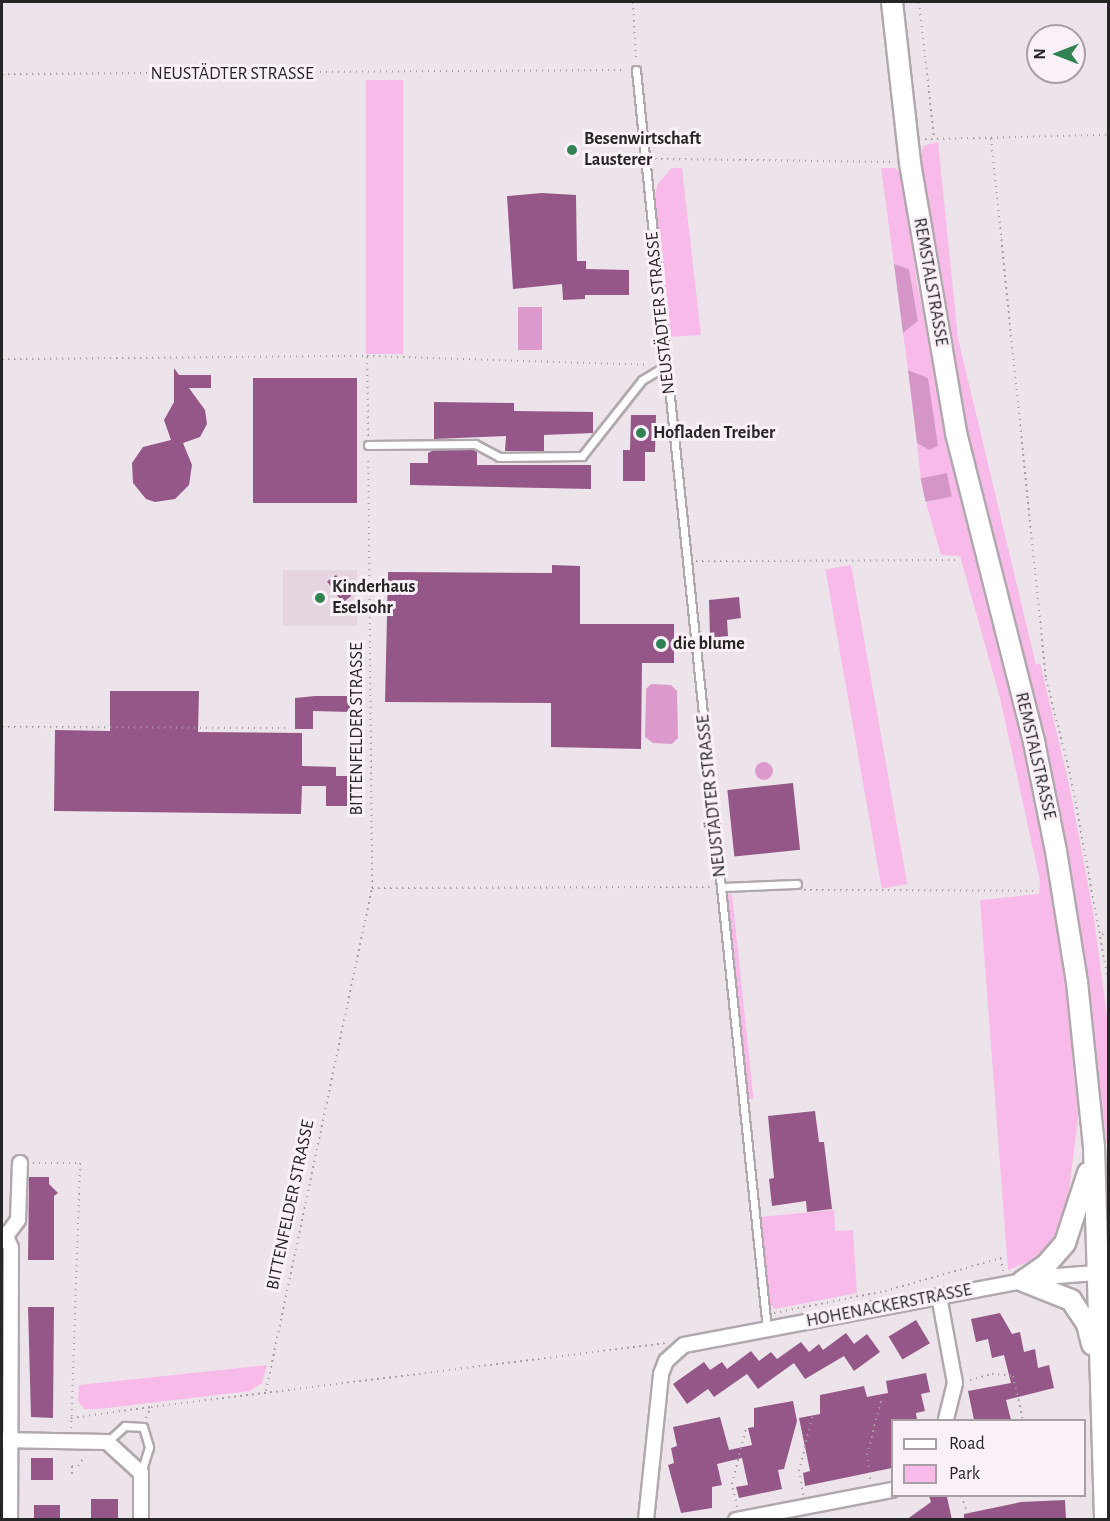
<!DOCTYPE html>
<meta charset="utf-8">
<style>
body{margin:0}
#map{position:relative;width:1110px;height:1521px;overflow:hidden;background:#ede4eb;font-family:"Alegreya Sans",sans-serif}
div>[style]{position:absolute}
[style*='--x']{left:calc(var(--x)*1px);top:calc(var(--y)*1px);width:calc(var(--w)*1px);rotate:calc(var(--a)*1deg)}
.built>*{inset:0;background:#e5d5e1;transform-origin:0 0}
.green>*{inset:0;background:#f8bbe9;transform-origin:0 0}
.forest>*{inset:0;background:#d695c7;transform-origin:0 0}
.water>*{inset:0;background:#db99cc;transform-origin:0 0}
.round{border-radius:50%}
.building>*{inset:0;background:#945787;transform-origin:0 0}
.path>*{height:2px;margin-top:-1px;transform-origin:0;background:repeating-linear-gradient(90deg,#a49da2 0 1.5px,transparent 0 6px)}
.roads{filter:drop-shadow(2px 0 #b1a8ae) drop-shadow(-2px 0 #b1a8ae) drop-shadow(0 2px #b1a8ae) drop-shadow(0 -2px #b1a8ae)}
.lane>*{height:7px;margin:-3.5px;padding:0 3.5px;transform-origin:3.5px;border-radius:3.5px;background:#fff}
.street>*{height:14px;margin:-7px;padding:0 7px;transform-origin:7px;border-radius:7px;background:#fff}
.secondary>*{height:20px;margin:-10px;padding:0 10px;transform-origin:10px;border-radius:10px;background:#fff}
.dots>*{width:16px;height:16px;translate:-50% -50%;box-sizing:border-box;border:3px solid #faf1f8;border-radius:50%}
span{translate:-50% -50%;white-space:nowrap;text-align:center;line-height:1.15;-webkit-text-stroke:6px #faf1f8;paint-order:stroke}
.street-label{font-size:18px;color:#282527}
.poi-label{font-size:18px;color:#282527;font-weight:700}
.left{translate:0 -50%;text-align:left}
.frame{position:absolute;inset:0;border:3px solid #282527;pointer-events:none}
.legend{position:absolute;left:891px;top:1419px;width:195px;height:78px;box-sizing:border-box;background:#faf1f8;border:2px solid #a69fa4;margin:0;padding:8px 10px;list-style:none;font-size:18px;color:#282527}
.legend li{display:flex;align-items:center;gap:12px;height:30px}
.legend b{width:30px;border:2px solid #a69fa4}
.north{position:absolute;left:1026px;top:24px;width:60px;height:60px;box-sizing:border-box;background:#faf1f8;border:2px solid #a69fa4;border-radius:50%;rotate:270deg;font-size:16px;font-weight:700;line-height:24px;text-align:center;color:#282527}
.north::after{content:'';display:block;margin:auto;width:21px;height:27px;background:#308253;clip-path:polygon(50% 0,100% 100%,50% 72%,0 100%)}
</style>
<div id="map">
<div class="built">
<div style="left:283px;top:570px;width:74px;height:56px"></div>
</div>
<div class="green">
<div style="left:366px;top:80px;width:37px;height:274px"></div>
<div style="clip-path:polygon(938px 142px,958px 338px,1036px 665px,1040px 663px,1069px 784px,1093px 911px,1108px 1023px,1108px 1152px,1083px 962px,956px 399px,918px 164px,923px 146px)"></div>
<div style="clip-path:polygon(672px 168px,682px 168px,701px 335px,669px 337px,655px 195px,658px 183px)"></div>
<div style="clip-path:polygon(881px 168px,895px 168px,903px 176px,917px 283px,949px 437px,1044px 825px,1073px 1016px,1079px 1110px,1066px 1215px,1051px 1246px,1031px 1261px,1008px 1270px,980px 900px,1039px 894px,1040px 881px,1000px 698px,960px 556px,941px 555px,926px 503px,952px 495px,947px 473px,921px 481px,917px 443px,929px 450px,928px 378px,908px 370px,903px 333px,918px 321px,909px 269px,894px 264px)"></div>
<div style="left:851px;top:565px;width:324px;height:26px;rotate:80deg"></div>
<div style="left:732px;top:894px;width:206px;height:11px;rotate:84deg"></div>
<div style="clip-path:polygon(834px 1210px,835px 1231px,853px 1230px,857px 1293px,775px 1309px,768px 1302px,760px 1217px)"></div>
<div style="clip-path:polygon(267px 1365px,262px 1383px,250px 1391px,98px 1409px,84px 1409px,78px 1401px,79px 1385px)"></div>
</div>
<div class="forest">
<div style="clip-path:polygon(894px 264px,909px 269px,918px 321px,903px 333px)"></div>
<div style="clip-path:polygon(908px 370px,928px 378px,938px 446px,929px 450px,917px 443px)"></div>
<div style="left:947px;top:473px;width:24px;height:27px;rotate:78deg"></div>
</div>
<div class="water">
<div style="left:518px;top:307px;width:24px;height:43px"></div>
<div style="clip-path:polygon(651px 684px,671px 685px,677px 691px,678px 738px,672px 744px,653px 743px,645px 737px,646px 689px)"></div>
<div class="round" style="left:755px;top:762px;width:18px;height:18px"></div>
</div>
<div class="building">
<div style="clip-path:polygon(542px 193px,576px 195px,577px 261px,586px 261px,586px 269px,629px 270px,629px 295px,585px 295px,585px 299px,563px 300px,562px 284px,513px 289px,507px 196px)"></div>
<div style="clip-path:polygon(174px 368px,179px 375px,211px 375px,211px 388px,189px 388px,205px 410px,207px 424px,200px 437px,183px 443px,192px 465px,189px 485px,175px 499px,155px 502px,146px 499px,133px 483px,132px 463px,143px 447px,171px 440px,164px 420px,174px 402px)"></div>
<div style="left:253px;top:378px;width:104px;height:125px"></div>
<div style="clip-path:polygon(434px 402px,514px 403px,514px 411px,593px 412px,593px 433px,544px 435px,544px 451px,505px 451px,506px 436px,434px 439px)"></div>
<div style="clip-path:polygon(631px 415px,656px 415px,655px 452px,645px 452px,645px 481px,623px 481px,623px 450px,630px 450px)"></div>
<div style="clip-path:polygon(434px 450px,474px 450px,477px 452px,477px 465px,591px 465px,591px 489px,410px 485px,410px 463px,428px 463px,428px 453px)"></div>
<div style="clip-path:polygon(552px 565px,580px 566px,580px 624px,674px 624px,674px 663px,642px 663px,641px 749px,551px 747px,551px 703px,385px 702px,388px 572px,552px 573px)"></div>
<div style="left:336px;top:575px;width:26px;height:11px;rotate:54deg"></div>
<div style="clip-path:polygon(739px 597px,741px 618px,727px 620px,728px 636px,710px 638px,709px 600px)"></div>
<div style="clip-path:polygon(110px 691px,199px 691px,198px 732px,302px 733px,302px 766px,336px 767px,336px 776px,348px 776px,348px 806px,326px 806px,326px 786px,302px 786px,301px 814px,54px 811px,55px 730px,110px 731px)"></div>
<div style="clip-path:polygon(315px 696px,350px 696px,350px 712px,313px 711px,313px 729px,295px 729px,295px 698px)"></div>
<div style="left:793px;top:783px;width:67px;height:66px;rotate:84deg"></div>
<div style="clip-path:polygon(815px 1111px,819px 1142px,824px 1142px,832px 1209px,807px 1212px,806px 1201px,772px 1206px,769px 1179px,774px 1178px,768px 1116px)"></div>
<div style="clip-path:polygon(29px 1177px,49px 1177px,49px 1184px,58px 1193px,54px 1196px,54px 1260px,28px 1260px)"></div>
<div style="clip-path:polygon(28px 1307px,54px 1307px,53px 1418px,31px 1417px)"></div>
<div style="clip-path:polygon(1000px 1313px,1012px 1334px,1020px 1332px,1024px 1352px,1035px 1349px,1038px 1368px,1049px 1365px,1054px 1388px,1006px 1400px,1011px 1420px,974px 1420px,968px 1391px,1011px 1383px,1004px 1355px,992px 1358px,988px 1339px,976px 1342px,971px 1319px)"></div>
<div style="left:916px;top:1320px;width:27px;height:32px;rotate:59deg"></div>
<div style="clip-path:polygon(846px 1333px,854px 1344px,867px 1334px,880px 1352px,854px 1371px,844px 1356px,805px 1379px,794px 1363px,758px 1389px,747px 1374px,714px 1397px,708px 1389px,687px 1404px,673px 1384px,704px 1362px,710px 1370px,722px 1362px,727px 1369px,751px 1351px,759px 1361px,771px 1352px,777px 1359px,801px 1342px,809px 1352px,819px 1344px,823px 1350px)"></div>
<div style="clip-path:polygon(926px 1373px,930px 1392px,921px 1394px,925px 1411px,916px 1413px,917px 1420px,892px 1420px,892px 1468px,805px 1486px,803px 1473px,810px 1471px,799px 1418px,820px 1414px,820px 1395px,864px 1386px,867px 1397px,888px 1393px,886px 1381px)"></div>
<div style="clip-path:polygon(793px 1401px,797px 1421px,784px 1469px,778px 1470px,782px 1489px,739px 1498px,736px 1487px,748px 1485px,742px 1458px,717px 1464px,722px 1485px,712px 1487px,712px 1508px,681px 1513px,668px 1465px,674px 1463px,671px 1448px,677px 1446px,673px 1427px,720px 1417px,729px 1450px,752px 1445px,748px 1428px,754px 1427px,754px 1408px)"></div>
<div style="left:31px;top:1458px;width:22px;height:22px"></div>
<div style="clip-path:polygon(929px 1496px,947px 1497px,952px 1520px,906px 1520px,931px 1502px)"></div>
<div style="left:91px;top:1499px;width:27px;height:21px"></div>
<div style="clip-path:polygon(1065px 1500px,1066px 1519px,964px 1520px,964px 1514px,1021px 1502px)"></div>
<div style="left:34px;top:1505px;width:26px;height:15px"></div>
</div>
<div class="path">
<div style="--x:633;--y:2;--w:58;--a:87"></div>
<div style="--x:919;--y:2;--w:137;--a:83.7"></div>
<div style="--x:2;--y:74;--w:624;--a:-0.37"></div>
<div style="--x:991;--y:138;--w:544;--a:84.2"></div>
<div style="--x:1046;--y:679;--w:102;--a:75.8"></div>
<div style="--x:1071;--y:778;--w:205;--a:79.6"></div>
<div style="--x:925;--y:139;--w:183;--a:-1.3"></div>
<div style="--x:655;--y:159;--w:237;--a:0.7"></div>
<div style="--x:2;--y:359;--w:365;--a:-0.5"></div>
<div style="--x:368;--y:436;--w:80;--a:-90.7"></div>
<div style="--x:367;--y:356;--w:280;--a:1.8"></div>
<div style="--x:696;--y:561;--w:262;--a:-0.2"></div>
<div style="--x:2;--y:727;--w:287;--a:0.2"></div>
<div style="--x:372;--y:888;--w:339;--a:-0.2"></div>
<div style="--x:804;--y:890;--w:232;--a:0.2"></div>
<div style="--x:1102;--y:934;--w:6;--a:-9"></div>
<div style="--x:33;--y:1163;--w:47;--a:0"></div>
<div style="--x:80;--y:1163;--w:265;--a:91.9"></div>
<div style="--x:774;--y:1313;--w:113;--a:-11.2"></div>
<div style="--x:885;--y:1291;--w:121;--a:-15.9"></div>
<div style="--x:1001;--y:1258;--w:13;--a:81"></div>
<div style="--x:970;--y:1380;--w:23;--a:-15"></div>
<div style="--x:992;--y:1374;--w:21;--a:5"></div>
<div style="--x:1013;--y:1376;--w:45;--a:77.2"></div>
<div style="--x:266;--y:1391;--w:514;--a:-78.1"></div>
<div style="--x:372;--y:888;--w:431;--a:-90.5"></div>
<div style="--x:71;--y:1418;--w:81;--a:-7.8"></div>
<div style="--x:146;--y:1418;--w:12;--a:-66"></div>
<div style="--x:151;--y:1407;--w:519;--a:-7.08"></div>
<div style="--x:72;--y:1474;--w:8;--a:-90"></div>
<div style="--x:72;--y:1466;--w:6;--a:0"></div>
<div style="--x:78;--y:1466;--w:12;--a:-55"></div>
<div style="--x:870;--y:1479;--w:24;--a:-97"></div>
<div style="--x:867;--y:1455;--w:56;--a:-75.5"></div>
<div style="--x:803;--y:1495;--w:24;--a:-99"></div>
<div style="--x:799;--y:1471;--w:60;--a:-76.4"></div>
<div style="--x:961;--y:1496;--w:26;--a:69"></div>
<div style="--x:737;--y:1507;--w:24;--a:-102"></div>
<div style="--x:732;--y:1484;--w:58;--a:-76"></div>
</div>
<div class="roads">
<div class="lane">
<div style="--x:636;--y:70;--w:1267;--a:84.06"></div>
<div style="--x:368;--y:445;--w:107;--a:-0.5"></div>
<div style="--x:475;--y:444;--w:27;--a:28"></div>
<div style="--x:499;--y:457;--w:83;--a:-0.7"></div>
<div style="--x:582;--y:456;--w:97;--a:-51.7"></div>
<div style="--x:642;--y:380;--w:29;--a:-31"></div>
<div style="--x:721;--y:887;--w:76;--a:-2.3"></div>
<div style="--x:107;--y:1442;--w:24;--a:-42"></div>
<div style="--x:125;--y:1426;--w:18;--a:3"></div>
<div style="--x:143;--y:1427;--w:21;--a:73"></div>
<div style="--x:149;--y:1447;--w:27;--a:107"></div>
</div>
<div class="street">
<div style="--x:2;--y:1234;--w:4;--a:27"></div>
<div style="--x:6;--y:1236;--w:13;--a:67"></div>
<div style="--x:11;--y:1248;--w:272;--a:90.2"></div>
<div style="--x:6;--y:1236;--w:20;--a:-53"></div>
<div style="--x:18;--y:1220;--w:57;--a:-88"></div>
<div style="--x:939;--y:1296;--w:88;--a:79.6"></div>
<div style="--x:955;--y:1383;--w:38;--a:104"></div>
<div style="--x:2;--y:1440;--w:105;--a:1.1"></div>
<div style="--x:107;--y:1442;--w:46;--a:42.4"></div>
<div style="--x:141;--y:1473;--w:47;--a:90"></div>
<div style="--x:646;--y:1520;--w:147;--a:-84.1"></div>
<div style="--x:661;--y:1374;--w:14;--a:-69"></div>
<div style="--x:666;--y:1361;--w:24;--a:-42"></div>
<div style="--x:684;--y:1345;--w:367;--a:-10.7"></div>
<div style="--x:1045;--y:1277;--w:63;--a:-4.5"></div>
<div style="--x:736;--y:1520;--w:159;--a:-10.9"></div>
</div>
<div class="secondary">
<div style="--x:892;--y:2;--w:162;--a:83.6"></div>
<div style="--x:910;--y:163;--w:274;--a:80.3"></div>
<div style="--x:956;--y:433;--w:319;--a:75.8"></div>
<div style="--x:1034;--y:742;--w:111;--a:78.6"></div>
<div style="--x:1056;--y:851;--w:133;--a:80.9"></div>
<div style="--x:1077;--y:982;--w:166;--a:84.1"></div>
<div style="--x:1094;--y:1147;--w:373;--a:88.3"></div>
<div style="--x:1023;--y:1281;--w:28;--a:-35"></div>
<div style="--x:1046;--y:1265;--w:29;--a:-49"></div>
<div style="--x:1065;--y:1243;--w:74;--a:-71.8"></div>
<div style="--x:1023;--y:1281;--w:52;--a:21.6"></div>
<div style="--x:1071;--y:1300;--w:29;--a:56"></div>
<div style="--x:1087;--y:1324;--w:21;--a:76"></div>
</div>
</div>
<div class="dots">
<div style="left:572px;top:150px;background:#308253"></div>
<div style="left:641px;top:433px;background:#308253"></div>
<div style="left:320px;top:598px;background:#308253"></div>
<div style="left:661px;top:644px;background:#308253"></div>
</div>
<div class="street-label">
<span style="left:232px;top:74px">NEUSTÄDTER STRASSE</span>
<span style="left:930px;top:282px;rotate:80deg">REMSTALSTRASSE</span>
<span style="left:661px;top:313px;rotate:-96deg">NEUSTÄDTER STRASSE</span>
<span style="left:357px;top:729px;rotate:-90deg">BITTENFELDER STRASSE</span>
<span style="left:1035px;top:756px;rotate:77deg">REMSTALSTRASSE</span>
<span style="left:712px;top:796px;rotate:-96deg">NEUSTÄDTER STRASSE</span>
<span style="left:291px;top:1205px;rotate:-78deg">BITTENFELDER STRASSE</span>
<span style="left:889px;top:1306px;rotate:-11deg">HOHENACKERSTRASSE</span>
</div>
<div class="poi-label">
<span class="left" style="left:584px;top:150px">Besenwirtschaft<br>Lausterer</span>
<span class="left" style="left:653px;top:433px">Hofladen Treiber</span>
<span class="left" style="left:332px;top:598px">Kinderhaus<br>Eselsohr</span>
<span class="left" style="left:673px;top:644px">die blume</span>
</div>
<div class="frame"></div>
<ul class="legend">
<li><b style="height:8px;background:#fff"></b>Road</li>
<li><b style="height:16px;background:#f8bbe9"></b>Park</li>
</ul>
<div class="north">N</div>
</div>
